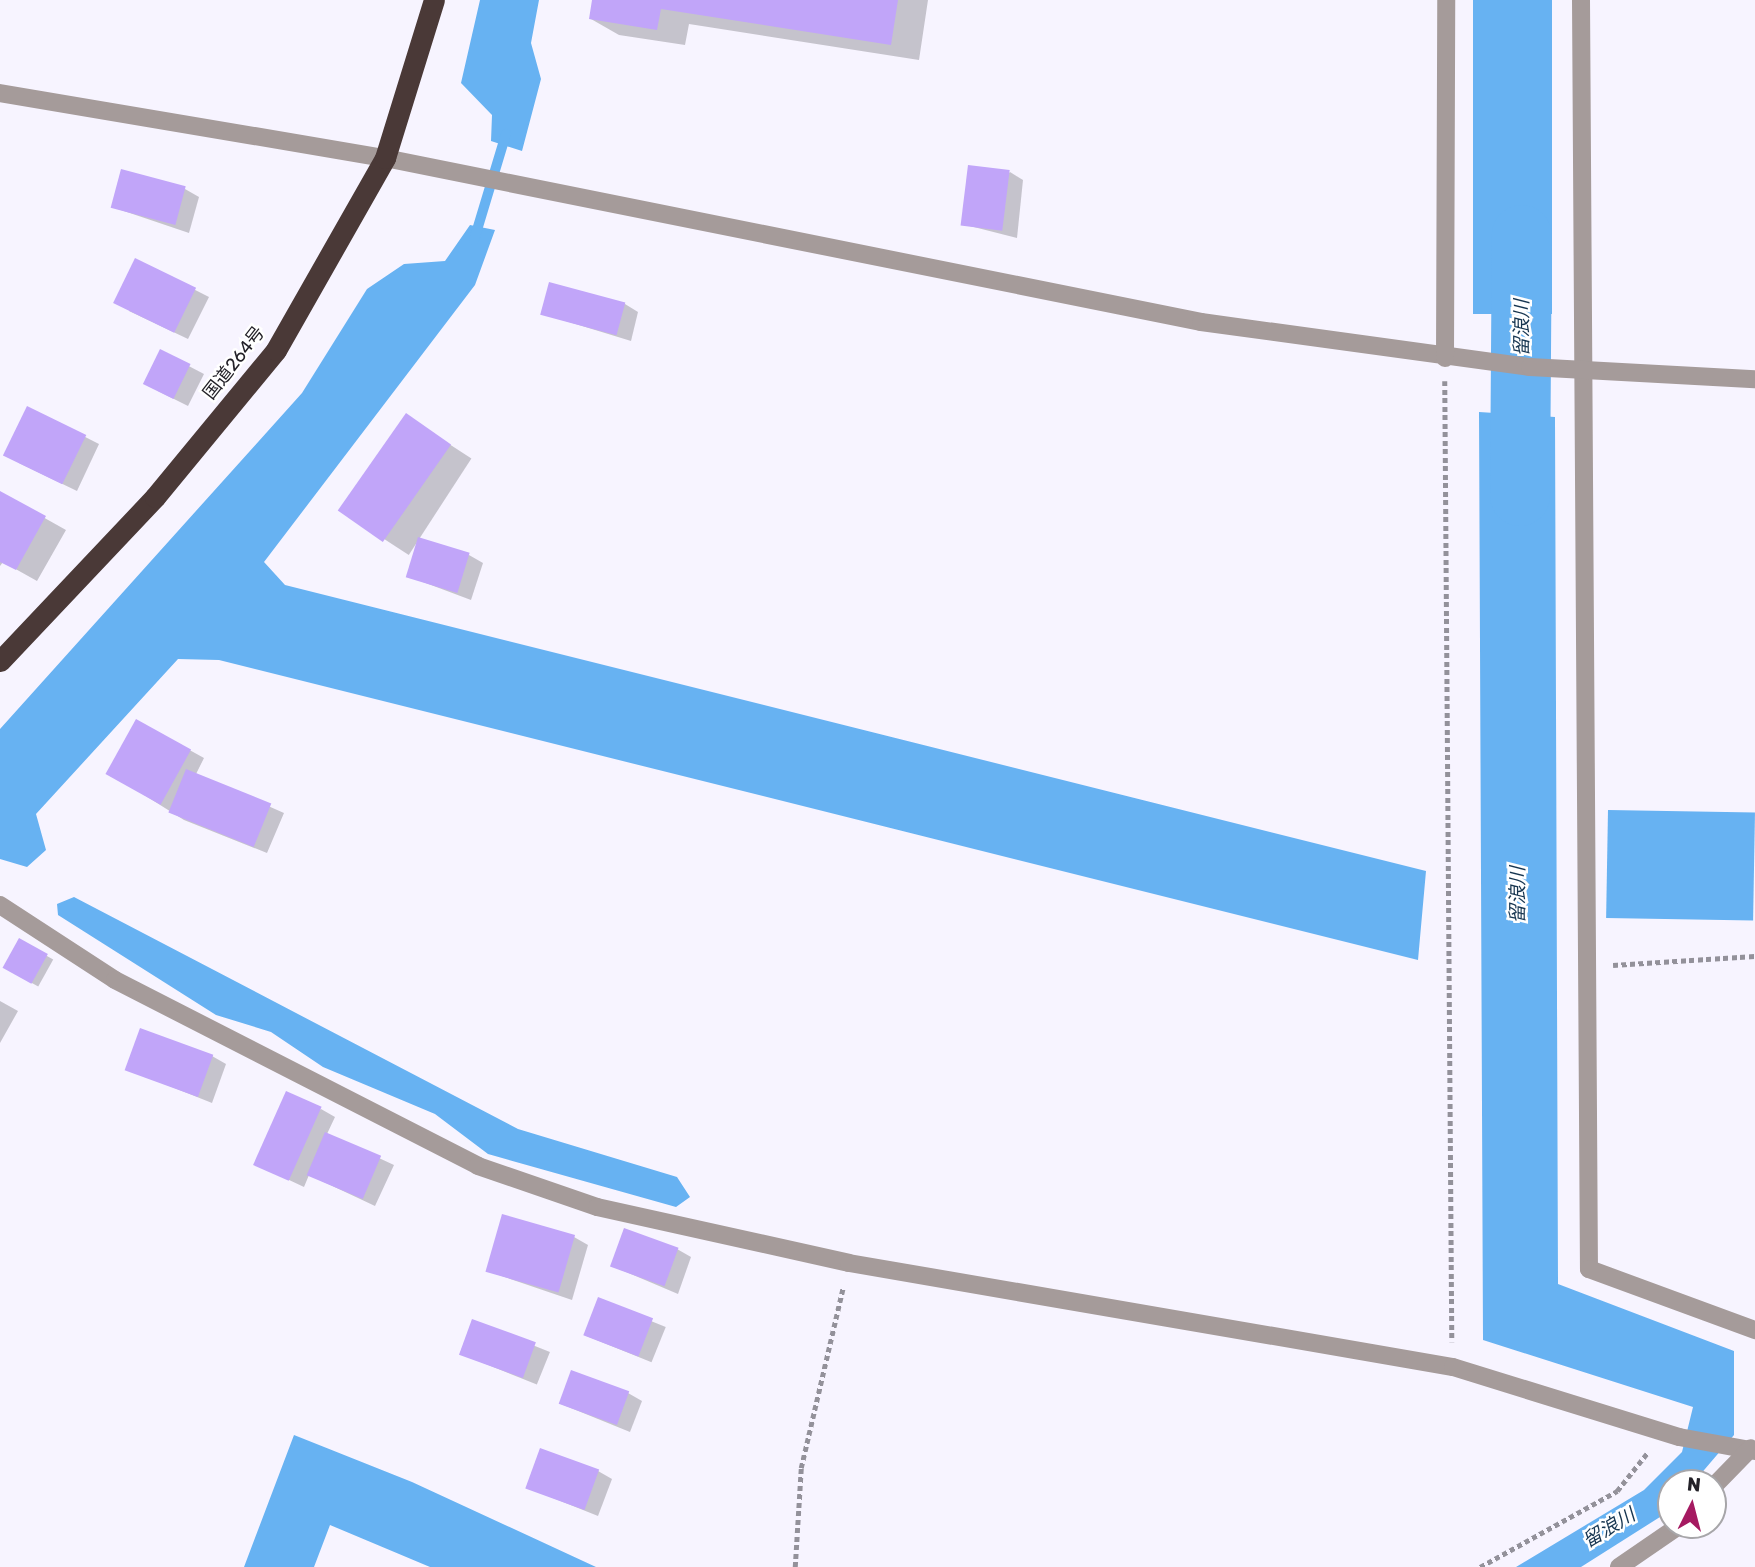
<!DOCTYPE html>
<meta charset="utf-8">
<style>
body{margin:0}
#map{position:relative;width:1755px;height:1567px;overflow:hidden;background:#f7f4ff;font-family:Rubik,"Noto Sans JP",sans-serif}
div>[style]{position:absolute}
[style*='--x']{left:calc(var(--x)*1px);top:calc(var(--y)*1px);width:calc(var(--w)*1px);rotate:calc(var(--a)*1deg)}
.water>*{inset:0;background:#67b2f2;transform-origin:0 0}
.shadow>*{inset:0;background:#0003;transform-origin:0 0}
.stream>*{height:10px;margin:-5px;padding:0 5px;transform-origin:5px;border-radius:5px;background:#67b2f2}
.river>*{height:60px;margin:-30px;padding:0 30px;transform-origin:30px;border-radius:30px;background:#67b2f2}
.building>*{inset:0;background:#c1a5f9;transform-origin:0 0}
.path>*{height:4.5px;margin-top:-2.25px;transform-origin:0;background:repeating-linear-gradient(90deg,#93919a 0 5px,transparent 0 8.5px)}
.minor>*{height:18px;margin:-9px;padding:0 9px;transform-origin:9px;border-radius:9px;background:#a59b9a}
.highway>*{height:21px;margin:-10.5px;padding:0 10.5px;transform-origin:10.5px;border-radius:10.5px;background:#4a3937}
span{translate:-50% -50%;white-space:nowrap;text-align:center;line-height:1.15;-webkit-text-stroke:5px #fff;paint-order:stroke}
.street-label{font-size:18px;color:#232128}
.water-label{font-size:19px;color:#163550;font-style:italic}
.north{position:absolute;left:1657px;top:1469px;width:70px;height:70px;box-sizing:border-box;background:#fff;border:2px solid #a7a6a9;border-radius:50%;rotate:6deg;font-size:19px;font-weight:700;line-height:28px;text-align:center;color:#232128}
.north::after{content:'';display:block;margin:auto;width:24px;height:32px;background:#a51a61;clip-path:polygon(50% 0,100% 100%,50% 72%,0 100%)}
</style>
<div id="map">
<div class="water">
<div style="clip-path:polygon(480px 0,539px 0,531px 43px,541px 79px,522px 151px,491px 141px,492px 115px,461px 83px)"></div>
<div style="left:1473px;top:0;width:79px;height:314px"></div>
<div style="clip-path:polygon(470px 225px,495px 230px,475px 285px,264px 562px,285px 585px,1426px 871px,1418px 960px,219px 660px,178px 659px,36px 814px,46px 850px,27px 867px,0 859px,0 729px,302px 393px,367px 289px,404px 264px,445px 261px)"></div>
<div style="clip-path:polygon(1479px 412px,1555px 417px,1558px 1284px,1734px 1351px,1734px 1435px,1693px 1483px,1671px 1483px,1671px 1510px,1581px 1567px,1516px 1567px,1644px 1490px,1682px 1452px,1693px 1407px,1483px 1340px)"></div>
<div style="left:1608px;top:810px;width:147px;height:108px;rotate:1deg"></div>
<div style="clip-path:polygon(74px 897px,518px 1129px,677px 1177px,690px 1197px,676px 1207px,488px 1154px,435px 1114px,323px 1067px,271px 1032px,216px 1015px,58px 915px,57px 904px)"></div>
<div style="clip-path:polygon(294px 1435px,412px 1482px,596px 1567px,430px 1567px,330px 1525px,314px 1567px,244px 1567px)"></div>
</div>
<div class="shadow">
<div style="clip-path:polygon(594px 0,928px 0,919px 60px,689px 24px,685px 45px,619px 35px,591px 19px)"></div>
<div style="clip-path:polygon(1010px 172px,1023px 180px,1017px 238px,962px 224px)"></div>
<div style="clip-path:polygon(185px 189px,199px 197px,189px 233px,112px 207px)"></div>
<div style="clip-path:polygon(136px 260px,209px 297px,188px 339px,129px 311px)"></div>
<div style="clip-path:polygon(625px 304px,638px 312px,631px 341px,543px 314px)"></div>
<div style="clip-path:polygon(160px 351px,204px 374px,188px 406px,158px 391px)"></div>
<div style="clip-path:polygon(28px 408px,99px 444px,77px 491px,19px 463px)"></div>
<div style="left:406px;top:416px;width:78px;height:115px;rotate:33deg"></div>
<div style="clip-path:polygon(0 493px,66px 530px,37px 581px,3px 562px,0 566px)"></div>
<div style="clip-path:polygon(469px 555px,483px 563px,471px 600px,407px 576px)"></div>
<div style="clip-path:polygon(137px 721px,204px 758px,196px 774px,284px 813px,267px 853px,184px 820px,122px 781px)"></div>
<div style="left:20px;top:941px;width:38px;height:31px;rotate:29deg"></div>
<div style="clip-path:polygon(0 1001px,18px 1011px,0 1043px)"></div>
<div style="clip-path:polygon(212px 1056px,226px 1064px,212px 1103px,127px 1069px)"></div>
<div style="clip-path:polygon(321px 1109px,335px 1117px,327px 1134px,394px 1165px,375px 1206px,309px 1175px,304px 1187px,255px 1164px)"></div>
<div style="clip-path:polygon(574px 1237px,588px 1245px,572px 1300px,487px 1271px)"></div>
<div style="clip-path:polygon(677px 1249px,691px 1257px,678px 1294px,612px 1266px)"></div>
<div style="left:599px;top:1300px;width:72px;height:38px;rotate:22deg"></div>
<div style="left:473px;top:1321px;width:83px;height:35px;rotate:22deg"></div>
<div style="clip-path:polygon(628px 1393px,642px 1401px,630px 1432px,561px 1404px)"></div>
<div style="clip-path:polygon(598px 1471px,612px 1479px,598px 1516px,528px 1488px)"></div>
</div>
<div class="stream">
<div style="--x:474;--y:240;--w:111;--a:-73.2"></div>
</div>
<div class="river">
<div style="--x:1520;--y:496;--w:261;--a:-89.6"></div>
</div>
<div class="building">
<div style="clip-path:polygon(592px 0,898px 0,891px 45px,661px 9px,657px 30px,589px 19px)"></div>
<div style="left:968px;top:165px;width:42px;height:61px;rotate:7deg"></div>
<div style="left:121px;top:169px;width:67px;height:40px;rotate:15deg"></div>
<div style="left:135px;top:258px;width:68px;height:50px;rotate:26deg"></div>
<div style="left:549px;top:282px;width:79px;height:34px;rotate:15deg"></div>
<div style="left:160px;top:349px;width:34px;height:39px;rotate:26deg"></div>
<div style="left:27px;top:406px;width:66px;height:55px;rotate:26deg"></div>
<div style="left:406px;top:413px;width:55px;height:119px;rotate:35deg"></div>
<div style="clip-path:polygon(0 491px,46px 516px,16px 570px,0 562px)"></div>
<div style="left:418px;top:537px;width:54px;height:42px;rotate:17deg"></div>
<div style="left:136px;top:719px;width:63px;height:63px;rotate:29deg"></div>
<div style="left:186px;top:769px;width:92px;height:47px;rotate:22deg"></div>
<div style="left:19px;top:938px;width:33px;height:34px;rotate:29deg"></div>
<div style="left:140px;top:1028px;width:78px;height:45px;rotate:20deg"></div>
<div style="left:286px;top:1091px;width:39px;height:81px;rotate:24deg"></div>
<div style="left:325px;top:1132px;width:61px;height:47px;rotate:23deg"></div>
<div style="left:502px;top:1214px;width:76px;height:60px;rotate:16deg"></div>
<div style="left:624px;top:1228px;width:58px;height:41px;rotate:20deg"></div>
<div style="left:598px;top:1297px;width:59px;height:41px;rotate:21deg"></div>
<div style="left:472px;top:1319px;width:68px;height:38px;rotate:20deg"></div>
<div style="left:571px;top:1370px;width:62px;height:36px;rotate:20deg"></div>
<div style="left:540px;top:1448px;width:63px;height:43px;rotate:20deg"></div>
</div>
<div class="path">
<div style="--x:1445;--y:381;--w:961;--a:89.58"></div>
<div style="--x:1613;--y:965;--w:142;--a:-3.6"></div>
<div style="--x:795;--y:1567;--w:99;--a:-86.5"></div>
<div style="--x:801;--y:1468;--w:186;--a:-76.9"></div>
<div style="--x:1480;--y:1567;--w:157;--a:-29"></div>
<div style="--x:1617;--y:1491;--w:50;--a:-51.5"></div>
</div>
<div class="minor">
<div style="--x:1581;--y:0;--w:1269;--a:89.64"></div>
<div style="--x:1589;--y:1269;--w:177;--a:20.2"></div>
<div style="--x:0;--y:93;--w:390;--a:9.6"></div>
<div style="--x:385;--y:158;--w:832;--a:11.36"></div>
<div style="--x:1201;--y:322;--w:332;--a:7.8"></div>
<div style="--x:1530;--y:367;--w:225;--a:3.1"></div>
<div style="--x:1445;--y:358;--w:358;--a:-89.8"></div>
<div style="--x:0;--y:905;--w:137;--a:33.1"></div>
<div style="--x:115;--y:980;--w:408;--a:27.1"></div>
<div style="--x:478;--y:1166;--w:126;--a:19"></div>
<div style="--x:597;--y:1207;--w:258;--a:12.5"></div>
<div style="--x:849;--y:1263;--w:613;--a:9.77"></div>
<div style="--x:1453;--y:1367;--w:237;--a:17.2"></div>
<div style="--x:1679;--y:1437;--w:77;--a:10.4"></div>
<div style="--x:1713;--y:1487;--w:54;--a:-45.7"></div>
<div style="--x:1619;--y:1567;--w:74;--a:-34.5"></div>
</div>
<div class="highway">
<div style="--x:0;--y:661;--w:226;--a:-46.6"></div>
<div style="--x:155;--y:497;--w:190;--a:-50.5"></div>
<div style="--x:276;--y:350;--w:221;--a:-60.4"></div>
<div style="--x:385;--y:158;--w:165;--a:-72.8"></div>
</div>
<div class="street-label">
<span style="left:234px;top:363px;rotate:-52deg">国道264号</span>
</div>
<div class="water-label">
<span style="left:1522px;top:328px;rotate:-90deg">留浪川</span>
<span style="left:1518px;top:895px;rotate:-90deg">留浪川</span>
<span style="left:1609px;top:1528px;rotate:-31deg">留浪川</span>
</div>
<div class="north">N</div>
</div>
